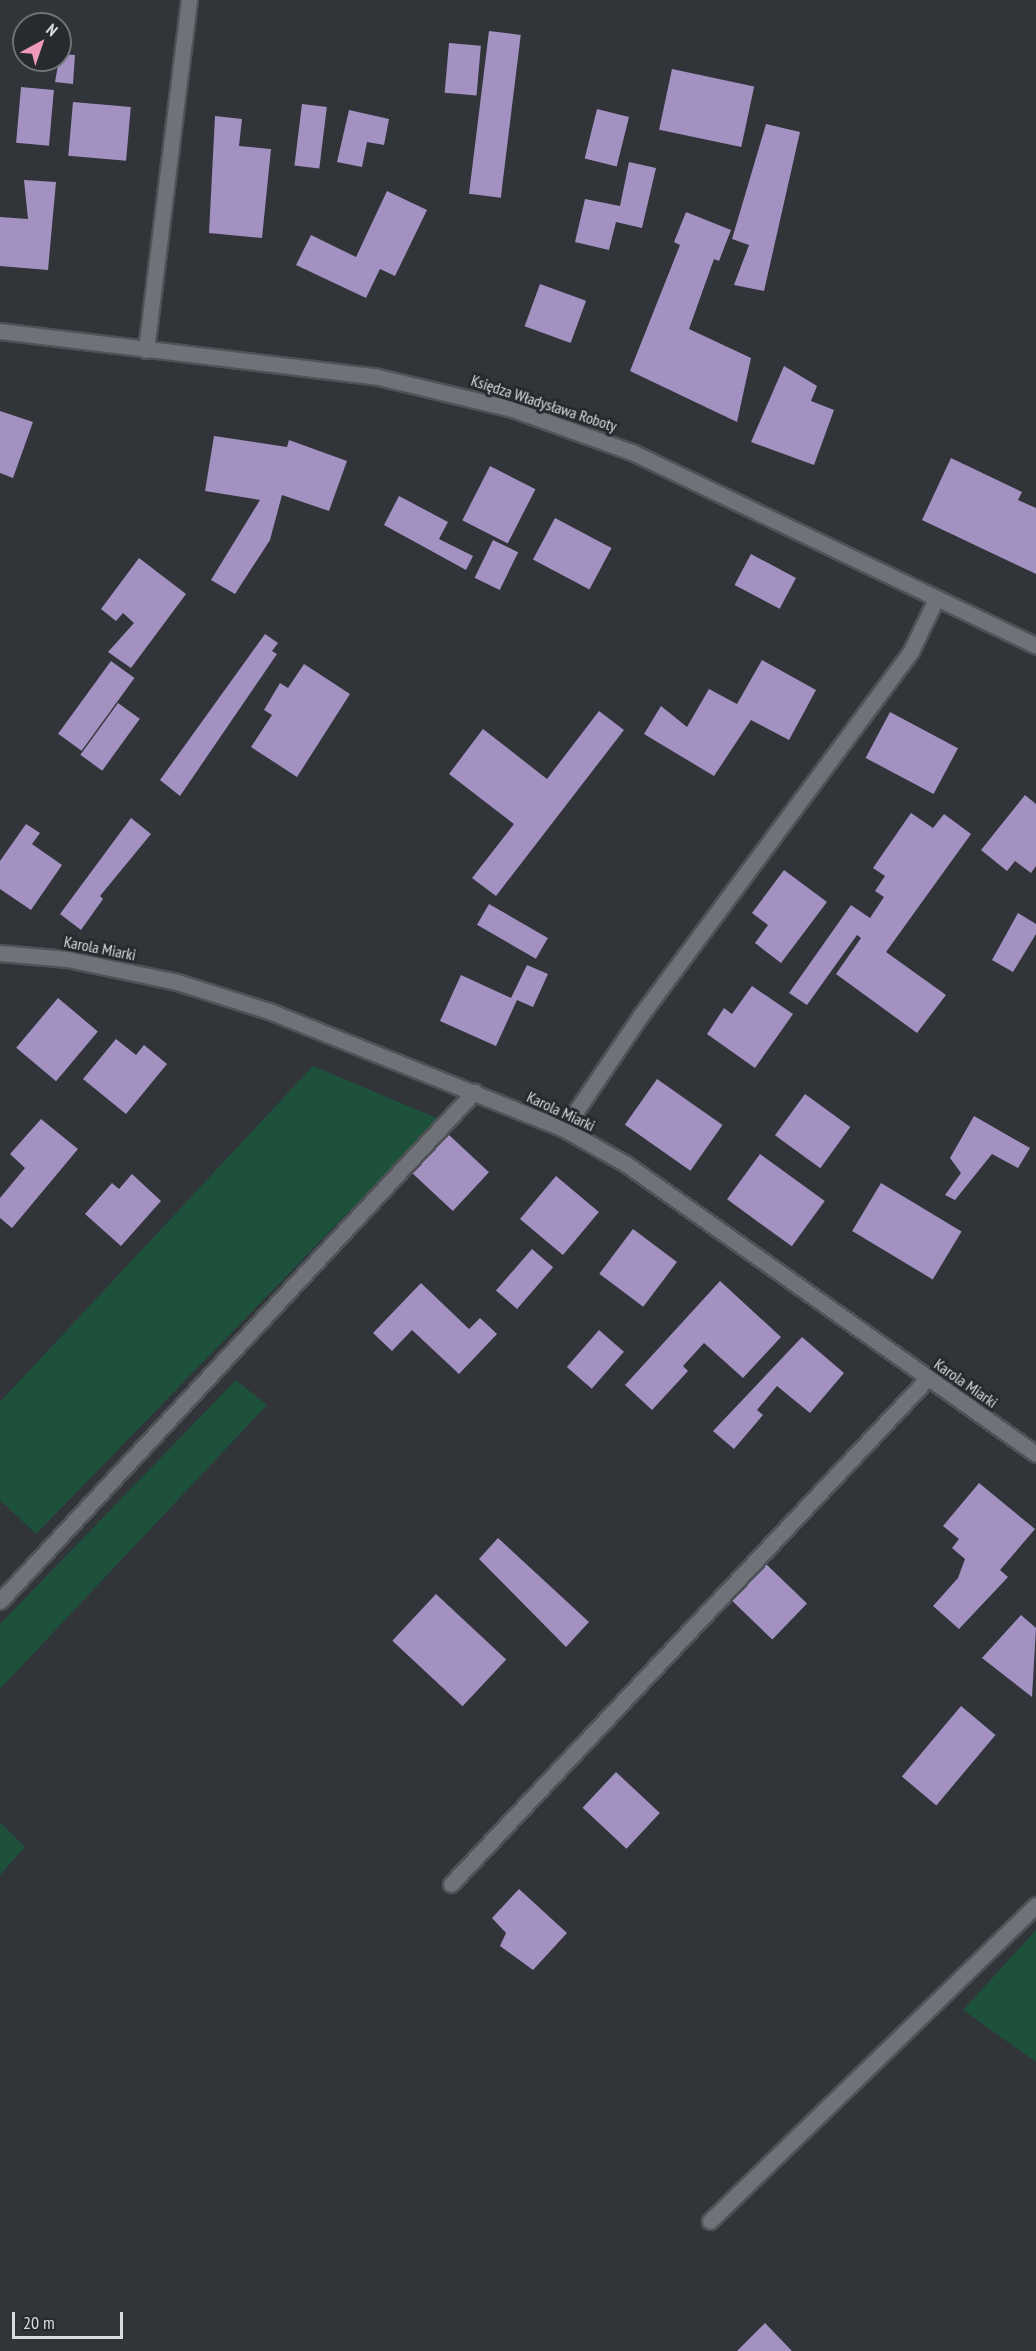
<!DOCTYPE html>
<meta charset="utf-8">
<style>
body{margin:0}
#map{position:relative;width:1036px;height:2351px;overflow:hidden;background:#31353a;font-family:"PT Sans Narrow",sans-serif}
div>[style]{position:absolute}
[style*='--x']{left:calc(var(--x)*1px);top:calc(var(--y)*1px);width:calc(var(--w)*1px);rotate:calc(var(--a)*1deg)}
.green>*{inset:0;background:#1d513c}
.building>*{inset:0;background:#a391c2;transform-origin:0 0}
.roads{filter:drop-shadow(2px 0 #4f5256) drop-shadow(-2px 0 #4f5256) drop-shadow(0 2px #4f5256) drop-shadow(0 -2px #4f5256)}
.lane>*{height:15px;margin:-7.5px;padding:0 7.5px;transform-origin:7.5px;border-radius:7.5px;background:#6f7379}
.street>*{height:15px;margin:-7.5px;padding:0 7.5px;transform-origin:7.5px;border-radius:7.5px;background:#6f7379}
.secondary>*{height:15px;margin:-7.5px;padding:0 7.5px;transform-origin:7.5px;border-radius:7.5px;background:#6f7379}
span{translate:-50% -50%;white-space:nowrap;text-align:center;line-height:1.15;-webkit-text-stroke:6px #272b30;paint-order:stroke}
.street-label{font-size:16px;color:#d9dcdf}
.north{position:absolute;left:12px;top:12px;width:60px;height:60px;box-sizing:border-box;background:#272b30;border:2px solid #6e7276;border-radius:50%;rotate:40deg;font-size:16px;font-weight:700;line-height:24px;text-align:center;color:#d9dcdf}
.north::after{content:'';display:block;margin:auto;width:21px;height:27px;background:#ef9ab8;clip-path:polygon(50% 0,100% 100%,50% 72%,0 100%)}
.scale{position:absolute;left:12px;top:2312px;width:111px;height:27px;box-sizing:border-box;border:3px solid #d9dcdf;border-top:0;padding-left:8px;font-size:18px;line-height:21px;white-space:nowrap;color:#d9dcdf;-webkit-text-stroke:4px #272b30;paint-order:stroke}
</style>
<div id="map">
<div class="green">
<div style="clip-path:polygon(313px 1066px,439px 1119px,36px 1534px,0 1500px,0 1402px)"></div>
<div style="clip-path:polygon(236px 1380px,267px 1405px,0 1689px,0 1624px)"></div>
<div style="clip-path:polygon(0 1822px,25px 1847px,0 1875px)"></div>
<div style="clip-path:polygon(1036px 1930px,1036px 2062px,963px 2010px)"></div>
</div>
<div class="building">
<div style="left:489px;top:31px;width:32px;height:164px;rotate:7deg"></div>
<div style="left:449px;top:43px;width:32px;height:50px;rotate:5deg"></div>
<div style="clip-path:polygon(60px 54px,75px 55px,73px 84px,55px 82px)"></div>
<div style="left:672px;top:69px;width:84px;height:62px;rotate:12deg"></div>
<div style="left:21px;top:87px;width:33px;height:56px;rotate:5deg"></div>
<div style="left:73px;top:102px;width:58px;height:54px;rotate:5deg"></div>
<div style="left:302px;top:104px;width:25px;height:62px;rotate:7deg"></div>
<div style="left:597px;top:109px;width:33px;height:51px;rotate:14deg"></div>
<div style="clip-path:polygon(349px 110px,389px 119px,384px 145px,367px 142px,362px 167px,337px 162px)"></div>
<div style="clip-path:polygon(215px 116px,242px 119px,239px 146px,271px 149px,262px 238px,209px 233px)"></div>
<div style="clip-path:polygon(766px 124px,800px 132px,764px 291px,734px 285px,749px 245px,732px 239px)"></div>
<div style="clip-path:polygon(629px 162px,656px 168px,642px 228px,616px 222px,609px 250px,575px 242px,585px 199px,620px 206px)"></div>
<div style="clip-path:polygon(24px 180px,56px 182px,48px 270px,0 266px,0 217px,28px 219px)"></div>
<div style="clip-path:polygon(387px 191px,427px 210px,395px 276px,380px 269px,366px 298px,296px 265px,311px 235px,356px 257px)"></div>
<div style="clip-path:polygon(686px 212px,731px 230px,719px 261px,714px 259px,689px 329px,751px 358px,737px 422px,630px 371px,680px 245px,674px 242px)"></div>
<div style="left:540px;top:284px;width:49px;height:45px;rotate:20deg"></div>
<div style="clip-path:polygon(784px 366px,817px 386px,811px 401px,834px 410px,814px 465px,751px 442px)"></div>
<div style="clip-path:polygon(0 411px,33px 422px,13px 478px,0 473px)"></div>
<div style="clip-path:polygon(214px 436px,287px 447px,289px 440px,347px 461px,329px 511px,282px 495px,270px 540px,235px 594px,211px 580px,260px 500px,205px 491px)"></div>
<div style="clip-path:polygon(951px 458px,1022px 492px,1018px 500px,1036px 508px,1036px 574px,922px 520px)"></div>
<div style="left:490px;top:466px;width:51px;height:61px;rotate:27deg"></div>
<div style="clip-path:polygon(399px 496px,448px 522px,439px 539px,473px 556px,466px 570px,384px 525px)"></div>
<div style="left:555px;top:518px;width:64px;height:47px;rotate:28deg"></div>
<div style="left:493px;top:540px;width:28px;height:42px;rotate:26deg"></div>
<div style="left:751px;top:554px;width:51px;height:35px;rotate:28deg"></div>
<div style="clip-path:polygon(139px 558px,186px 594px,131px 668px,108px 652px,134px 623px,123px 613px,116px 621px,101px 609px)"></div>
<div style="clip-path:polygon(265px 634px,278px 643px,272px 651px,277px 654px,180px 796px,160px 780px)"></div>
<div style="clip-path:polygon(762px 660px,816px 690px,789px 740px,751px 720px,714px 776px,644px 734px,661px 706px,687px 727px,709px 689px,737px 704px)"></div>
<div style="left:111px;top:661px;width:29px;height:90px;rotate:36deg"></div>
<div style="clip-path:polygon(304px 664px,350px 694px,297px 777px,251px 747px,272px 715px,264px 710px,280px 683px,288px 688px)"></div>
<div style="left:118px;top:703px;width:27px;height:64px;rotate:36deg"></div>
<div style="clip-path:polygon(599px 711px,624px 730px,496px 896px,472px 878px,514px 824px,449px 774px,483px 729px,547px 779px)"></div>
<div style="left:890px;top:712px;width:77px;height:52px;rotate:28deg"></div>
<div style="clip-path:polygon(1025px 795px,1036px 804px,1036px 866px,1031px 873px,1015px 861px,1007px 871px,981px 850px)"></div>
<div style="clip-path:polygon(911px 813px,933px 828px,944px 814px,971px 834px,886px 952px,946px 995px,917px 1033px,836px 974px,861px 938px,857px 935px,807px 1005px,789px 993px,851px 905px,870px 918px,884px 897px,875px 891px,885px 876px,873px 868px)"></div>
<div style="clip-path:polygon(131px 818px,151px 834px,100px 896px,103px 899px,81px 930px,60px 914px)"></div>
<div style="clip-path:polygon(26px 824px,40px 833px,32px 844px,62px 865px,31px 910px,0 889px,0 861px)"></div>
<div style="clip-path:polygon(784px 870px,827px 902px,781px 963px,755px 943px,768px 925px,752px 913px)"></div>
<div style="left:489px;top:904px;width:68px;height:24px;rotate:30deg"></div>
<div style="clip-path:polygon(1018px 913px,1036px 924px,1036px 934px,1013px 972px,992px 960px)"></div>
<div style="clip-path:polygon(527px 965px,548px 974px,533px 1007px,517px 1000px,496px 1046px,440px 1021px,461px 975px,511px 998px)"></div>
<div style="clip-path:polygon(752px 986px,793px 1014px,755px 1068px,707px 1034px,724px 1008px,732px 1014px)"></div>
<div style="left:58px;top:998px;width:52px;height:65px;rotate:40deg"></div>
<div style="clip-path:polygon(116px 1039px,136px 1055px,144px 1045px,167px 1064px,126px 1114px,83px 1079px)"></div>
<div style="left:657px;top:1079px;width:80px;height:56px;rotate:35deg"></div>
<div style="left:805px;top:1094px;width:56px;height:51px;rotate:36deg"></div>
<div style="clip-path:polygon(974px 1116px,1030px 1148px,1018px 1168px,992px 1154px,955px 1200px,945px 1195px,961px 1173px,950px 1158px)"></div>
<div style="clip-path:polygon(41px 1119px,78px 1149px,12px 1228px,0 1218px,0 1198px,25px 1168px,10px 1154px)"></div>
<div style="left:448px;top:1134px;width:56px;height:53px;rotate:43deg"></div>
<div style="left:760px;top:1154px;width:80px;height:56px;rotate:36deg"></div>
<div style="clip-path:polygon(132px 1174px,161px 1201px,121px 1246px,85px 1214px,112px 1183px,119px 1189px)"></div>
<div style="left:556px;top:1176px;width:56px;height:56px;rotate:40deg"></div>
<div style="left:881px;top:1183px;width:94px;height:56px;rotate:31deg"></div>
<div style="left:633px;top:1229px;width:55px;height:56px;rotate:37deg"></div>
<div style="left:532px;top:1249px;width:28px;height:55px;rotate:41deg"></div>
<div style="clip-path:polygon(720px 1281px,781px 1337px,743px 1378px,704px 1343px,683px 1366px,688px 1371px,652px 1410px,625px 1385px)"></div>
<div style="clip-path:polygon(421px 1283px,469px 1329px,480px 1318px,497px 1334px,459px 1374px,412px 1330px,392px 1351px,373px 1333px)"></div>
<div style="left:599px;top:1330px;width:33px;height:49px;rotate:41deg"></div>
<div style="clip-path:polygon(802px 1337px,844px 1373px,810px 1413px,777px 1386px,757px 1410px,763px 1415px,734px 1449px,713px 1431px)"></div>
<div style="clip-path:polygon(979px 1483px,1035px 1529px,1000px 1570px,1008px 1577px,959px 1629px,933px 1606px,958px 1578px,965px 1559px,952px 1548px,959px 1539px,943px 1526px)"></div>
<div style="clip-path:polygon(498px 1538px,589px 1622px,566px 1647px,479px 1559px)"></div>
<div style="left:766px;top:1564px;width:57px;height:50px;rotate:44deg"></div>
<div style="left:436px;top:1594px;width:96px;height:64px;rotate:43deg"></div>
<div style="clip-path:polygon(1021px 1615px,1036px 1628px,1032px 1697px,982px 1658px)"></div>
<div style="left:961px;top:1706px;width:45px;height:92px;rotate:40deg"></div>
<div style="left:616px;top:1772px;width:60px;height:49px;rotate:43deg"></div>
<div style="clip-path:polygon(519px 1889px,567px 1933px,533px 1970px,500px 1946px,506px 1933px,492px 1918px)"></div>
<div style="clip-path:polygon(765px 2323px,792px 2351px,737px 2351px)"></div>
</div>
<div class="roads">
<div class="lane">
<div style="--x:0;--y:1601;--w:696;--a:-47.04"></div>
<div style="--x:451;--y:1884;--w:695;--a:-46.69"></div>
<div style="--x:710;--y:2221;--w:454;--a:-44.1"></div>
</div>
<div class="street">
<div style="--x:146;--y:350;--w:353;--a:-83"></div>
<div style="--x:0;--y:953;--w:67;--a:5.1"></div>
<div style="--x:67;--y:959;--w:112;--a:11.8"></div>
<div style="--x:177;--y:982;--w:96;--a:17.5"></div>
<div style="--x:269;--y:1011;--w:318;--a:21.8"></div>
<div style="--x:564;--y:1129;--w:71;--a:29.4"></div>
<div style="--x:626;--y:1164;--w:502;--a:35.27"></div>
<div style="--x:564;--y:1129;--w:138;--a:-56"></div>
<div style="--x:641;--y:1015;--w:453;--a:-53.4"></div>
<div style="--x:911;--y:651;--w:55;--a:-64.4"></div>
</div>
<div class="secondary">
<div style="--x:0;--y:331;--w:377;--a:6.9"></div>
<div style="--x:374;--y:376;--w:142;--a:13.4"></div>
<div style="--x:512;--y:409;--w:130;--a:19.8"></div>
<div style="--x:634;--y:453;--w:446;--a:25.6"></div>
</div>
</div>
<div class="street-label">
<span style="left:544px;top:403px;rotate:18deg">Księdza Władysława Roboty</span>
<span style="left:100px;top:948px;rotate:11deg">Karola Miarki</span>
<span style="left:561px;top:1111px;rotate:25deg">Karola Miarki</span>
<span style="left:966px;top:1383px;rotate:35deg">Karola Miarki</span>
</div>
<div class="north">N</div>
<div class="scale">20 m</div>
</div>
